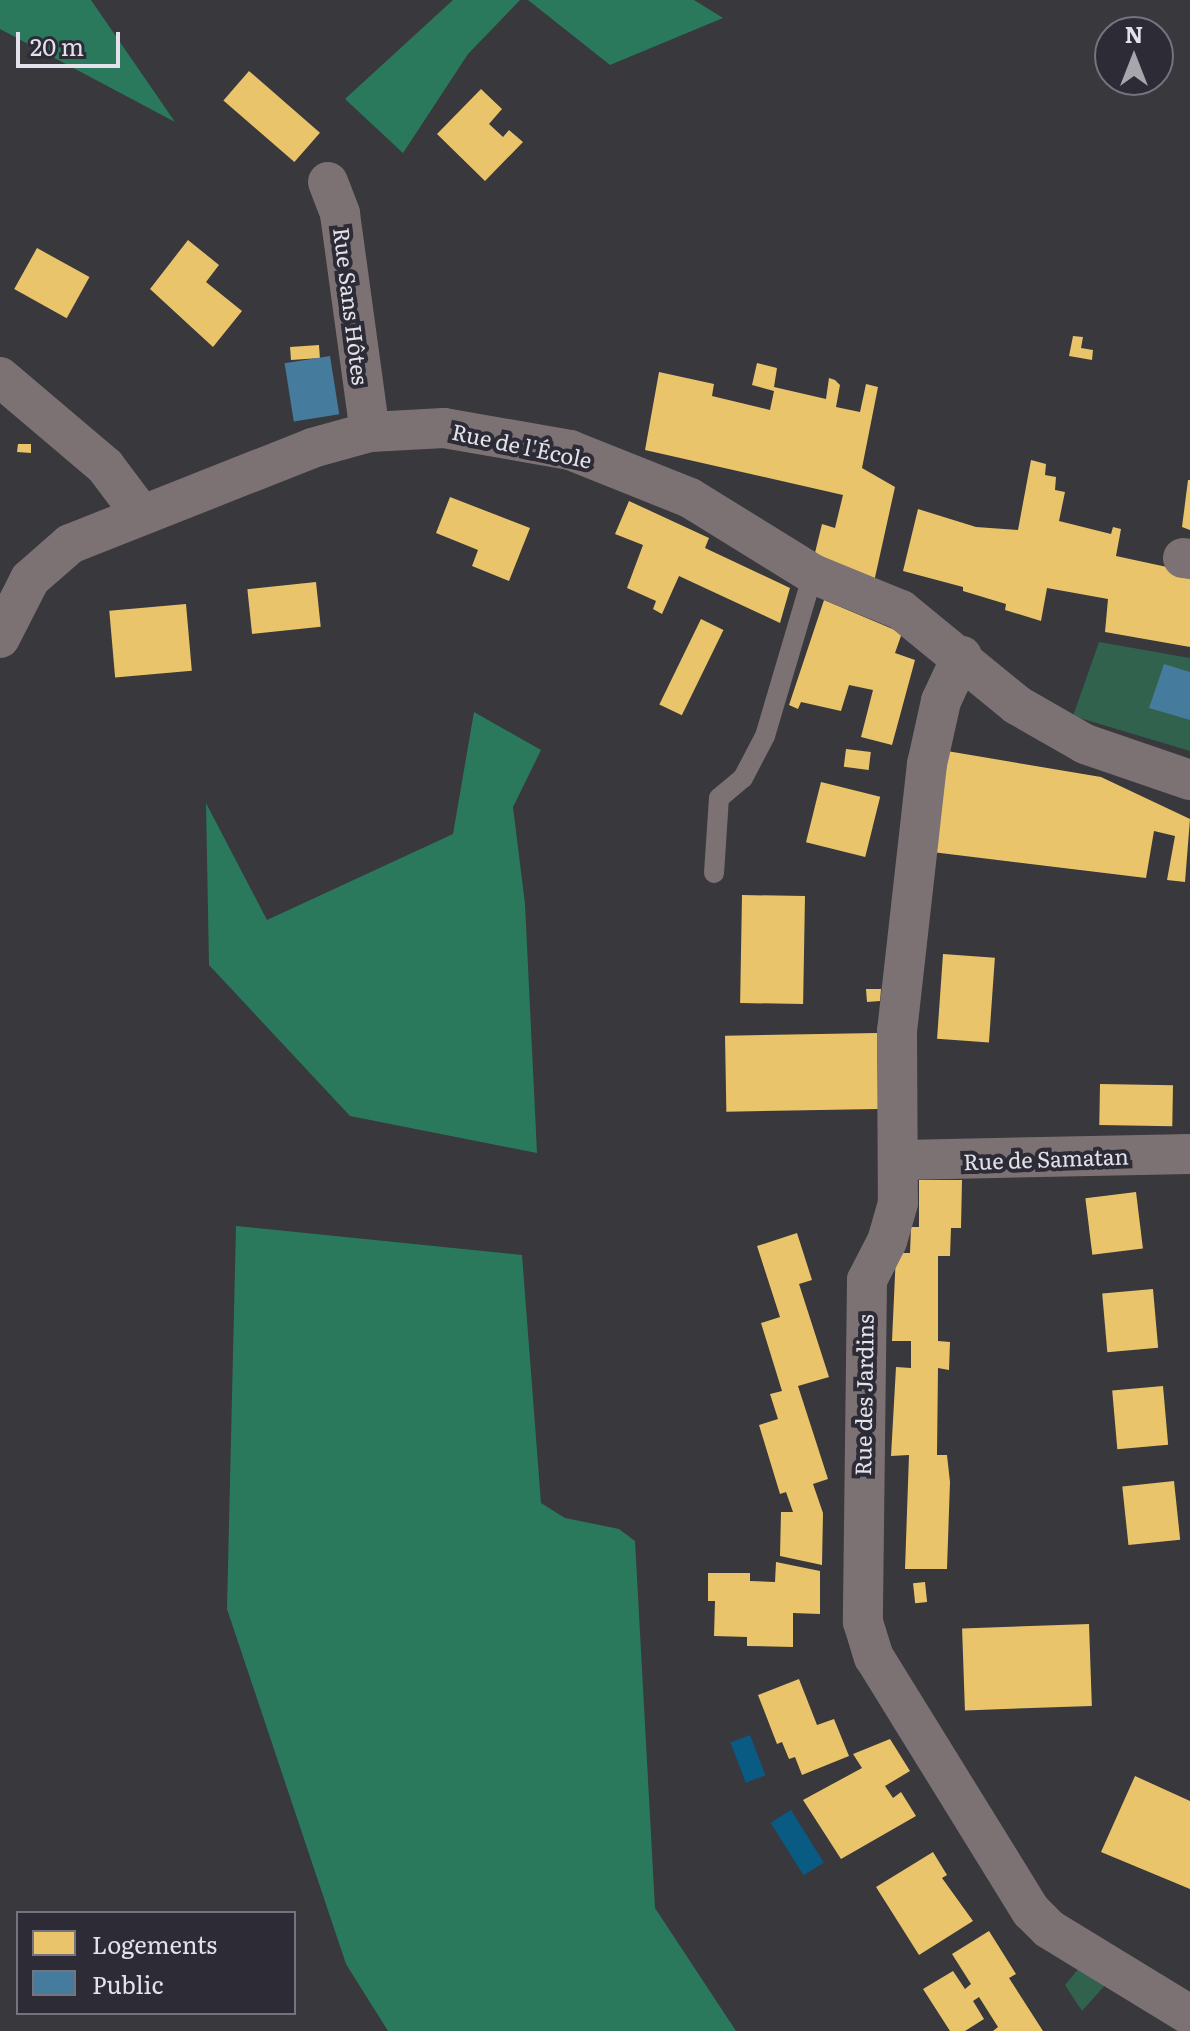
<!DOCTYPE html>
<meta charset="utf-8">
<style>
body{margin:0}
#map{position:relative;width:1190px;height:2031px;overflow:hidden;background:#38383d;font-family:Literata,serif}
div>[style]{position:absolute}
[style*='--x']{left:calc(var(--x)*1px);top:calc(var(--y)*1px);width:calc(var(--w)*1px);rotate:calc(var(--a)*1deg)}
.green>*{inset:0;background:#30624e}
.forest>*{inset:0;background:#2a795d}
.water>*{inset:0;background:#095b83;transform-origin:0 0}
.homes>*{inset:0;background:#e9c46a;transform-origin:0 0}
.public>*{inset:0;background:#457b9d;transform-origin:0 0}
.service>*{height:20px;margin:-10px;padding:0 10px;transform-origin:10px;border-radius:10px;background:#7d7273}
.minor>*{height:40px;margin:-20px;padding:0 20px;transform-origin:20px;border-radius:20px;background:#7d7273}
span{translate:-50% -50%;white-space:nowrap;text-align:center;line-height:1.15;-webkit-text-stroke:8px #2c2b36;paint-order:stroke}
.street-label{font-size:22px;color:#e3e2ea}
.legend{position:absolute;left:16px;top:1911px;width:280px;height:104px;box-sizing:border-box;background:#2c2b36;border:2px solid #75747e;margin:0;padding:10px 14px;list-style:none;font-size:24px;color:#e3e2ea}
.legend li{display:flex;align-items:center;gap:16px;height:40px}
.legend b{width:40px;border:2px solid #75747e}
.north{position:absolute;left:1094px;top:16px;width:80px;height:80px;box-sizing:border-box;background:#2c2b36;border:2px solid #75747e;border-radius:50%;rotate:0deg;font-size:22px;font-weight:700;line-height:32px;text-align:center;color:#e3e2ea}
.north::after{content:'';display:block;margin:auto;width:28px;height:36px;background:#a7a6ad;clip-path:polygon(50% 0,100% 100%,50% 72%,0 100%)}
.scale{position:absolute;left:16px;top:32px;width:104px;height:36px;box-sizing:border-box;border:4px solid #e3e2ea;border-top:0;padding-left:10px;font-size:24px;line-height:28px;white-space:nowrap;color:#e3e2ea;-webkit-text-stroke:6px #2c2b36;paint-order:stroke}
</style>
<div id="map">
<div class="green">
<div style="clip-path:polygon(1099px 642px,1190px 658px,1190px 751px,1073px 716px)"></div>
<div style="clip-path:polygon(1080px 1967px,1107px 1983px,1082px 2011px,1065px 1985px)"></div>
</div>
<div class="forest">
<div style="clip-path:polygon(0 0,91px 0,175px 122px,0 29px)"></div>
<div style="clip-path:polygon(453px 0,520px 0,468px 54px,403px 153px,345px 99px)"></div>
<div style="clip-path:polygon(528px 0,694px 0,723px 18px,610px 65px)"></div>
<div style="clip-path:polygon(474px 712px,541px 750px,513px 807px,525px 904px,537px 1153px,350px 1116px,209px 965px,206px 803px,267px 920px,453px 834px)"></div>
<div style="clip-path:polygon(236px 1226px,522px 1255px,541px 1503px,565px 1518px,619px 1529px,635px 1541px,655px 1908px,736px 2031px,388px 2031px,346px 1964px,227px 1609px)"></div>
</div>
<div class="water">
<div style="left:750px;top:1735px;width:43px;height:21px;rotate:69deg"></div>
<div style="left:791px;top:1810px;width:62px;height:24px;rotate:58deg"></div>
</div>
<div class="homes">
<div style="left:249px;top:71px;width:94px;height:39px;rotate:41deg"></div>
<div style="clip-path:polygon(481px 89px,502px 109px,489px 124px,503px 137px,509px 130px,523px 142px,485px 181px,437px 134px)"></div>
<div style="clip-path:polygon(188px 240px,219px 265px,206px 282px,242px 311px,213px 347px,150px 289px)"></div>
<div style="left:37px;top:248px;width:60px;height:47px;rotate:29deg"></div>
<div style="clip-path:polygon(1073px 336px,1083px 337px,1081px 348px,1093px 350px,1092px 360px,1069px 356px)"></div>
<div style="left:319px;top:345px;width:13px;height:29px;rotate:86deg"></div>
<div style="clip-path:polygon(757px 363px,777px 368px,774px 387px,826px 399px,829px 378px,835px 380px,840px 385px,836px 407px,860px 412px,866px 384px,878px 387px,862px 468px,895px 487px,874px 582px,812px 565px,822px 524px,835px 528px,843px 495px,645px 450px,659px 372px,714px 384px,712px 396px,770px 410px,774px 391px,752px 385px)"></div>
<div style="clip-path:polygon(18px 444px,31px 444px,31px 453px,17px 452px)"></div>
<div style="clip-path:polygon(1031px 460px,1046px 464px,1045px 475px,1056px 477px,1055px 490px,1065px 492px,1059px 521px,1111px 534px,1113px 527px,1121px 529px,1116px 556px,1190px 572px,1190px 647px,1105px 632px,1108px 599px,1047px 588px,1041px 621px,1005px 610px,1006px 604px,963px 591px,963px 587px,903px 571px,918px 509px,976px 527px,1018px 530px)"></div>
<div style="clip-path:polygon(1188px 480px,1190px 480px,1190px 530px,1182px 527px)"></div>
<div style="clip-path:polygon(450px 497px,530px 528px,509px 581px,472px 566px,478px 550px,436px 533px)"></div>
<div style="clip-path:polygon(629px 501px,709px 538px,705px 548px,790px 588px,780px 623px,679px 576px,662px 614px,653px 609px,656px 601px,627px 588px,643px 545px,615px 534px)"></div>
<div style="left:316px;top:582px;width:45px;height:69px;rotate:84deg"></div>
<div style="clip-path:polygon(824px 600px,902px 633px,895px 653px,915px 660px,892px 745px,861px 737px,873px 690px,849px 685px,841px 711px,801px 702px,798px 709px,789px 705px)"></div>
<div style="left:186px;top:604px;width:67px;height:77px;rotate:85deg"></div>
<div style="left:701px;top:619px;width:25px;height:95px;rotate:26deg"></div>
<div style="left:846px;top:749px;width:25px;height:18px;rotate:7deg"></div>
<div style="clip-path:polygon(947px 751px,1101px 777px,1190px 819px,1185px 882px,1167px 880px,1175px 836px,1154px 831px,1146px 878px,932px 852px)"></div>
<div style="left:821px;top:782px;width:61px;height:62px;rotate:14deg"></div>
<div style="left:742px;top:895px;width:63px;height:108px;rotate:1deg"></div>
<div style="left:943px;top:954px;width:52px;height:85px;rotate:4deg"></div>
<div style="clip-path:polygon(866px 989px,881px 989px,880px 1001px,867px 1002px)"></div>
<div style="left:877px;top:1033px;width:76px;height:152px;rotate:89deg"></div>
<div style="left:1100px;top:1084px;width:73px;height:41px;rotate:1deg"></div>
<div style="clip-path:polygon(919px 1180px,962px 1180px,961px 1228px,951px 1228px,950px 1256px,938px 1256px,938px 1341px,950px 1342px,949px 1370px,938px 1368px,937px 1455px,947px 1455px,950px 1482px,947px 1569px,905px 1569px,909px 1455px,891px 1456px,896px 1367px,911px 1368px,911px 1341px,892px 1341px,896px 1253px,910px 1253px,911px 1227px,919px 1227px)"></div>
<div style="left:1136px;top:1192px;width:57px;height:51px;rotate:83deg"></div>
<div style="clip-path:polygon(797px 1233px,812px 1280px,799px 1284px,829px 1377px,798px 1386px,828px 1479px,813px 1484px,823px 1513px,822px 1565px,780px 1556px,781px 1512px,793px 1512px,786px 1492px,780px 1494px,759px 1425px,778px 1419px,770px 1394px,782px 1391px,761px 1323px,780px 1317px,757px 1246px)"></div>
<div style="left:1153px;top:1289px;width:59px;height:51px;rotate:85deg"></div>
<div style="left:1163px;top:1386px;width:59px;height:51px;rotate:85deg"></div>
<div style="left:1174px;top:1481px;width:59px;height:52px;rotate:84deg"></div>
<div style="clip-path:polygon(776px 1562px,820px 1571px,820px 1614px,793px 1613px,793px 1647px,747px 1646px,747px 1637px,714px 1636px,715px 1601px,708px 1601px,708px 1573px,750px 1573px,750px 1581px,775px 1582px)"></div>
<div style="left:925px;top:1582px;width:20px;height:12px;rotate:84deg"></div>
<div style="left:1089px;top:1624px;width:82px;height:127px;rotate:88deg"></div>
<div style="clip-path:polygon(799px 1679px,817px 1725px,834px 1719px,849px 1756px,802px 1775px,795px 1757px,789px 1759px,782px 1742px,777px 1744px,758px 1695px)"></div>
<div style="clip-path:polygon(890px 1739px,910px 1771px,885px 1786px,893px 1798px,901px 1792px,916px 1816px,841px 1859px,803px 1800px,862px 1768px,853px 1754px)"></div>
<div style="clip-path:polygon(1135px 1776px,1190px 1801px,1190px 1889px,1101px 1852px)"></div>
<div style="clip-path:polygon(933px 1852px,947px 1875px,942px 1878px,973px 1921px,919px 1955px,876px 1887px)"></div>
<div style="clip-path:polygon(989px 1931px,1016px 1974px,1009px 1978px,1043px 2031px,993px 2031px,998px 2027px,979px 1997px,973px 2001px,984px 2019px,965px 2031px,950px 2031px,923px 1989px,953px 1971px,965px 1989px,971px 1984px,952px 1954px)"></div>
</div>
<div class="public">
<div style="left:330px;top:356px;width:59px;height:46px;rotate:81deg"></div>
<div style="clip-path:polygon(1164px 664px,1190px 672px,1190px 720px,1149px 708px)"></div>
</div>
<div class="service">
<div style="--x:714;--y:873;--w:75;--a:-86.2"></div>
<div style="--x:719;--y:798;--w:31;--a:-40"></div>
<div style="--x:743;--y:778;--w:47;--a:-62.4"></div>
<div style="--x:765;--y:736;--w:169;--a:-73.5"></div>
</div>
<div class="minor">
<div style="--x:328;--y:182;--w:34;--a:69"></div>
<div style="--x:340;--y:214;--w:220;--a:82.2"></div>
<div style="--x:0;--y:377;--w:138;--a:40.3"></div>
<div style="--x:105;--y:466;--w:60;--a:53.1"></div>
<div style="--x:1183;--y:558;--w:7;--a:8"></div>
<div style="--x:0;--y:638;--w:66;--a:-63"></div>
<div style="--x:30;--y:579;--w:53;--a:-41.2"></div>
<div style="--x:70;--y:544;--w:260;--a:-21.6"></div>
<div style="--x:312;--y:448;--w:60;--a:-15.4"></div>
<div style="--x:370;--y:432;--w:74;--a:-3.1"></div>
<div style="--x:444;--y:428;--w:128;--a:9.9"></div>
<div style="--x:570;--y:450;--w:129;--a:21.8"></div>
<div style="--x:690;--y:498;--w:145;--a:31.7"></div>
<div style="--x:813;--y:574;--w:95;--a:22.2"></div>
<div style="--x:901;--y:610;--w:150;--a:39.3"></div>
<div style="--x:1017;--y:705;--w:78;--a:29.8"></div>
<div style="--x:1085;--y:744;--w:111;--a:18.9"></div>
<div style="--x:962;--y:656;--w:50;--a:115"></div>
<div style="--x:941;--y:701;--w:65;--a:102.5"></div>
<div style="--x:927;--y:764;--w:268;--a:96.4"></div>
<div style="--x:897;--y:1030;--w:173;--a:89.7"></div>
<div style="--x:898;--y:1203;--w:40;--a:106"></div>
<div style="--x:887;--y:1241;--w:44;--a:117.1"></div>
<div style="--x:867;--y:1280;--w:342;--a:90.7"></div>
<div style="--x:863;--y:1622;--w:37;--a:73"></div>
<div style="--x:874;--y:1657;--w:299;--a:58.3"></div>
<div style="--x:1031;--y:1911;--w:25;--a:45"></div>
<div style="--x:1049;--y:1929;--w:165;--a:31.4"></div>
<div style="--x:902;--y:1160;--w:288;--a:-1.2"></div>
</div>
<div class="street-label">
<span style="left:352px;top:306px;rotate:83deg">Rue Sans Hôtes</span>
<span style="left:522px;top:445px;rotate:12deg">Rue de l'École</span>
<span style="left:1046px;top:1158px;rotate:-2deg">Rue de Samatan</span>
<span style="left:863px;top:1395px;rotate:-89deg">Rue des Jardins</span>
</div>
<ul class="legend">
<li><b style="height:22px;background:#e9c46a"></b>Logements</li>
<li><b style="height:22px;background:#457b9d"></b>Public</li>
</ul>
<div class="north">N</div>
<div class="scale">20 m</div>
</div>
